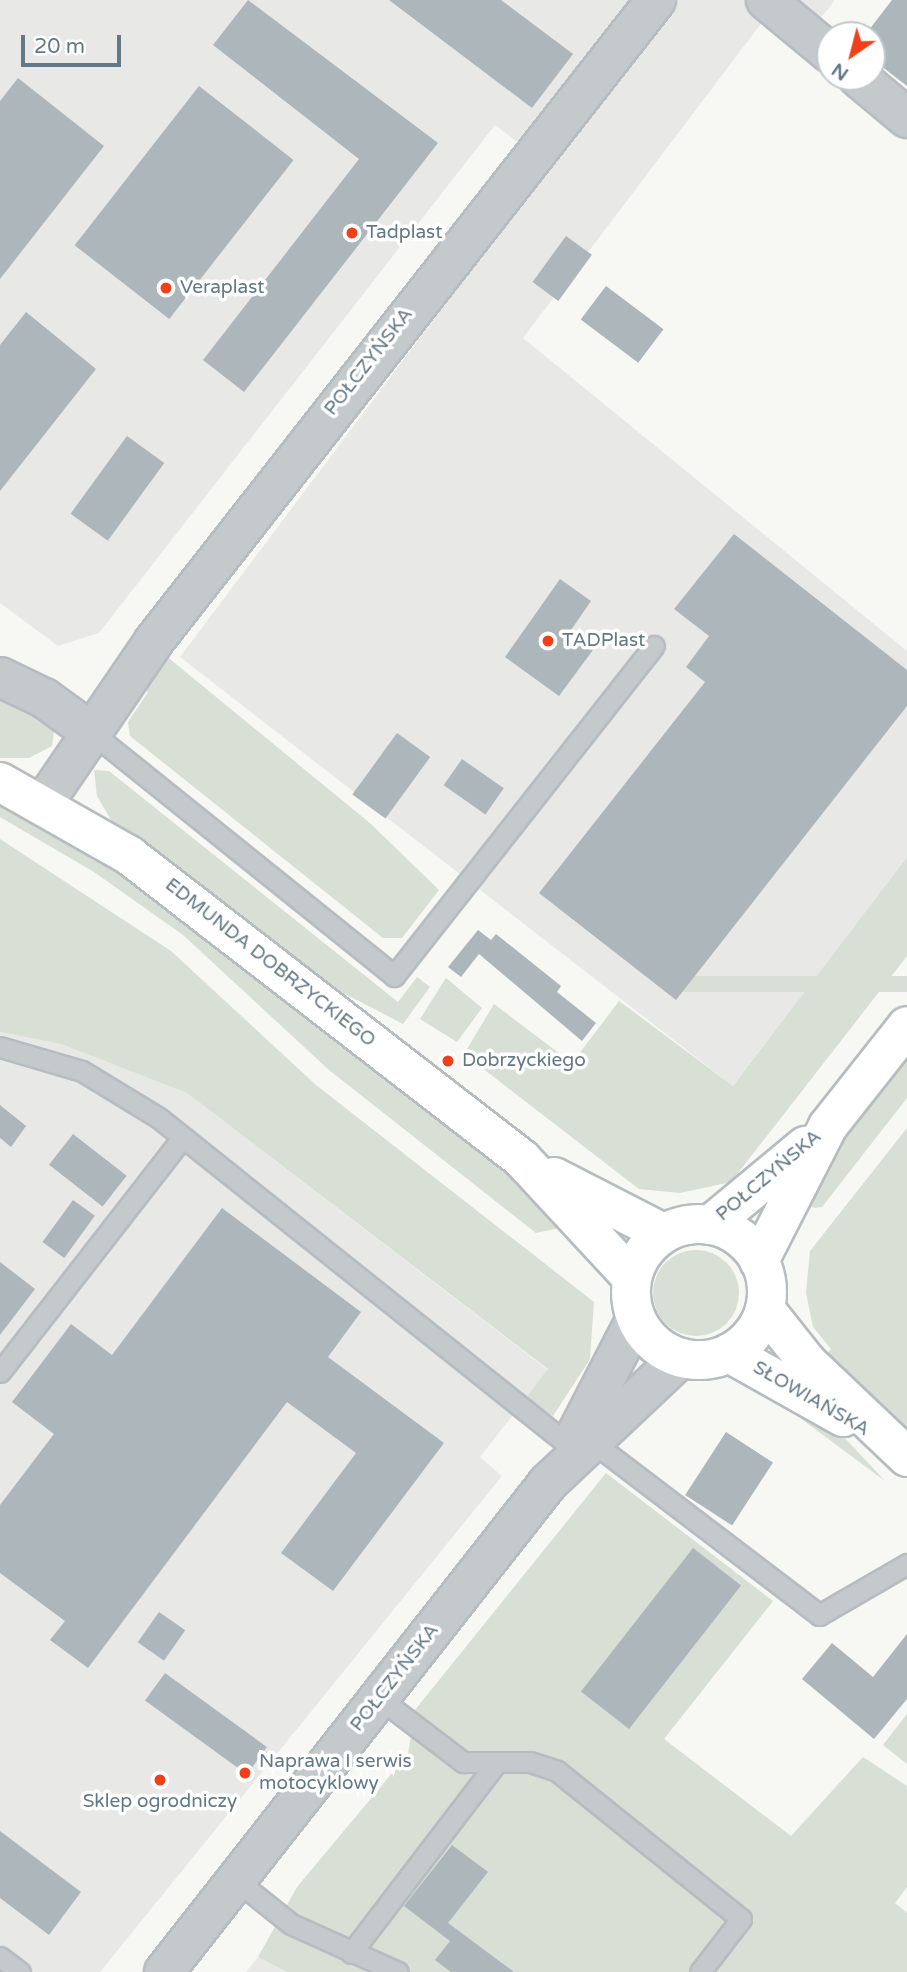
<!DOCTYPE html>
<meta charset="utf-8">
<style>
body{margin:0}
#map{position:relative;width:907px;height:1972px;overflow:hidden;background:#f7f7f3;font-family:"Varela Round",sans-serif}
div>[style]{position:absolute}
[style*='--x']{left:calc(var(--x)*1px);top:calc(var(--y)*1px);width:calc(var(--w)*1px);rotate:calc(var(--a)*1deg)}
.built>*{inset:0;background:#e8e8e7}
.green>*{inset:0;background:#d8dfd4;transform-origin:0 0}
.round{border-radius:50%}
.building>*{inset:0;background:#acb6bb;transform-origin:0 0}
.roads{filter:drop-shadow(2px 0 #b6bcc0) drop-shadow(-2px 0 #b6bcc0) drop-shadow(0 2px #b6bcc0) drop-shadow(0 -2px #b6bcc0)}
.service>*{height:19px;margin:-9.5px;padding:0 9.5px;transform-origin:9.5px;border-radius:9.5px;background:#c4c9cc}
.minor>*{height:38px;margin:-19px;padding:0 19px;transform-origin:19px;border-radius:19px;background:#c4c9cc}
.tertiary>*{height:38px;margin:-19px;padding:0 19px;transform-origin:19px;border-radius:19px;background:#c4c9cc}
.secondary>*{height:38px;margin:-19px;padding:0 19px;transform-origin:19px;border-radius:19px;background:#fff}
.secondary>.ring{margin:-19px;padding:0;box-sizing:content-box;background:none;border:38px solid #fff;border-radius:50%}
.dots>*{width:19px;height:19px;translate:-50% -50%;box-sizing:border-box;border:4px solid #fff;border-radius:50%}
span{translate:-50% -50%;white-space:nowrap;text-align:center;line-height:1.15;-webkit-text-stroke:7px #fff;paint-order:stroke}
.poi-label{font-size:19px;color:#637987}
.left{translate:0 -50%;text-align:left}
.street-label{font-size:19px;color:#637987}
.north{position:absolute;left:816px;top:21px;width:70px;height:70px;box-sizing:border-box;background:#fff;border:2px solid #c1c9cf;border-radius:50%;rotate:215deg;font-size:19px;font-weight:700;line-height:28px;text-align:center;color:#637987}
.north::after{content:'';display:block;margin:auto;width:24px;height:32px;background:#f0401a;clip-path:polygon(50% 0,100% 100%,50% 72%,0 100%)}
.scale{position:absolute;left:21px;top:35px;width:100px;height:32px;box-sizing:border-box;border:4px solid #637987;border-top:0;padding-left:9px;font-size:21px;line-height:24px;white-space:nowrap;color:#637987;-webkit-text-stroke:5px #fff;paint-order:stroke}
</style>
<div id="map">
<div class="built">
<div style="clip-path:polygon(0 0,779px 0,523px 338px,907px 651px,907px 857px,733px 1086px,180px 657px,549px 166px,495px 125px,99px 633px,58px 646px,0 603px)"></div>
<div style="clip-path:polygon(789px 0,835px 0,816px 24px)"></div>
<div style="clip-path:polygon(0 1032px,61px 1044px,187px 1093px,548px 1370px,480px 1457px,502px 1476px,100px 1972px,0 1972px)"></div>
<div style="clip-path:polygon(258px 1957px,287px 1972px,246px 1972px)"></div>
</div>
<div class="green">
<div style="clip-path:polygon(165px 655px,371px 824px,439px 890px,402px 938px,383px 938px,130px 736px,128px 722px,148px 692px,141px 686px)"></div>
<div style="clip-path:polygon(0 698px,55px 724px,52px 746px,29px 758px,0 758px)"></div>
<div style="clip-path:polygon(94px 770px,109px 771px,398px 1002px,417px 977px,430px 987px,403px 1024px,330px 986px,114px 825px,97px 796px)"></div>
<div style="clip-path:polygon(0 802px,137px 883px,573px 1225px,536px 1233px,329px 1070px,183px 935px,94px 872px,0 817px)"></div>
<div style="clip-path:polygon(0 839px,171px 951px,316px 1085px,594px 1302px,590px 1359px,553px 1416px,526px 1398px,548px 1369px,187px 1093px,61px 1044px,0 1032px)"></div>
<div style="clip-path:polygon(907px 857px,907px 956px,731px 1182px,680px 1193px,639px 1189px,464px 1054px,494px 1004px,572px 1063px,619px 1001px,733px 1086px)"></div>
<div style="left:907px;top:976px;width:16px;height:243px;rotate:90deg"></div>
<div style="clip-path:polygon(446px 978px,482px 1008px,457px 1042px,420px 1019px)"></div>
<div style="clip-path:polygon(907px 1054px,907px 1098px,822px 1207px,814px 1208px,802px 1198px,827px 1156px)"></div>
<div style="clip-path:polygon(907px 1128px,907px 1432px,820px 1362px,831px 1349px,813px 1327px,806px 1293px,810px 1251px)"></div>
<div class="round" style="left:653px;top:1250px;width:86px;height:86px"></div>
<div style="clip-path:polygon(791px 1403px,828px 1420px,885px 1481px,796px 1415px)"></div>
<div style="clip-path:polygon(606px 1473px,773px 1601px,664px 1739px,791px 1836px,863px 1757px,907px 1786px,907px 1887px,895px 1903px,907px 1913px,907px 1972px,287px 1972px,258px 1957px,297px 1887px,408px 1754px,415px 1710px)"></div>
<div style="clip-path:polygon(907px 1714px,907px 1764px,883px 1745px)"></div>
</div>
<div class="building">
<div style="clip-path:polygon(248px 0,438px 143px,244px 392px,203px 360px,359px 159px,213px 45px)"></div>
<div style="clip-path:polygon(389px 0,501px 0,573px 54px,532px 108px)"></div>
<div style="clip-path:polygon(892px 0,907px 0,907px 86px,872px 59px,872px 35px,865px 35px)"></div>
<div style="clip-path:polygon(18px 78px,104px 146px,0 279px,0 101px)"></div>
<div style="left:199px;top:86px;width:120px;height:202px;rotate:38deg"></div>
<div style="left:566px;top:236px;width:32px;height:57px;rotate:36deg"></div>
<div style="left:606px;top:286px;width:72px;height:42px;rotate:37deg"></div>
<div style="clip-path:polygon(26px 312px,96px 369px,0 491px,0 345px)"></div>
<div style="left:127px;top:436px;width:46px;height:96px;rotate:36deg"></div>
<div style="clip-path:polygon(734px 534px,907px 670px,907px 706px,676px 1000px,539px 893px,705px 682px,686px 667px,709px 636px,674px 609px)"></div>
<div style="clip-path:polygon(560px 579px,591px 601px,569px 633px,593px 650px,559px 696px,505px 657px)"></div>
<div style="left:397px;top:733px;width:41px;height:76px;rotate:36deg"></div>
<div style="left:462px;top:759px;width:51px;height:32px;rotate:35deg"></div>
<div style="clip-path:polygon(478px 930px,491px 940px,496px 934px,561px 986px,557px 992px,596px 1023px,582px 1041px,479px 954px,461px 977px,448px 967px)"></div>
<div style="clip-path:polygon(0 1105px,26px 1126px,11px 1147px,0 1138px)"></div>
<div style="left:73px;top:1134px;width:68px;height:39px;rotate:38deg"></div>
<div style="left:73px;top:1200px;width:27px;height:52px;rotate:36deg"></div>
<div style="clip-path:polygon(222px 1208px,361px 1312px,328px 1357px,444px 1443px,333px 1591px,281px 1553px,356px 1453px,287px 1402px,88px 1668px,50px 1640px,65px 1621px,0 1573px,0 1505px,54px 1434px,12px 1402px,71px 1324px,112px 1355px)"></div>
<div style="clip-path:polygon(0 1262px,35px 1289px,0 1335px)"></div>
<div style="left:726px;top:1432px;width:56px;height:75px;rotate:33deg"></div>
<div style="left:693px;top:1548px;width:61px;height:182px;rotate:38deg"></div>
<div style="left:159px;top:1612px;width:32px;height:37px;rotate:35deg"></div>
<div style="clip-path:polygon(907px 1634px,907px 1699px,874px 1739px,802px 1679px,832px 1643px,873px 1677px)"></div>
<div style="left:165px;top:1673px;width:126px;height:34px;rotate:36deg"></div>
<div style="clip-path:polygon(0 1831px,81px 1892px,49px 1935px,0 1898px)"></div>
<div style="clip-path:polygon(452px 1845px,488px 1872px,448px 1923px,514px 1972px,451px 1972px,435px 1960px,450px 1941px,404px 1906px)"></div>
</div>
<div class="roads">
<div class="service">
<div style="--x:91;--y:732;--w:389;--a:38.8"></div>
<div style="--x:394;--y:976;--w:420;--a:-51.8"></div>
<div style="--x:0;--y:1047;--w:85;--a:16.3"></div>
<div style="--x:82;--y:1071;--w:90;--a:31.4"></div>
<div style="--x:159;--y:1118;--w:526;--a:38.59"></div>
<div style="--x:0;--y:1372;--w:296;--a:-52.1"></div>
<div style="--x:591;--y:1441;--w:287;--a:37.3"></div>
<div style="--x:819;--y:1615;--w:102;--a:-30.1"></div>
<div style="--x:379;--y:1698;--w:106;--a:37.3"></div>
<div style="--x:463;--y:1762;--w:67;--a:0"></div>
<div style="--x:530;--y:1762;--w:28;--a:18"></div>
<div style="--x:557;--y:1771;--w:236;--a:38.8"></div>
<div style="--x:741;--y:1919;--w:67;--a:127.7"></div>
<div style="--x:236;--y:1880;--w:70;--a:38.7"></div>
<div style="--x:291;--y:1924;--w:117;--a:24.2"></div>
<div style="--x:351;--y:1953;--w:235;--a:-52.6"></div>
<div style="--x:0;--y:1957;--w:25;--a:37"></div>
</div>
<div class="minor">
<div style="--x:766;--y:0;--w:83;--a:39.6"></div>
<div style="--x:858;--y:77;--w:64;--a:39.9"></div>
<div style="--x:0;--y:677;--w:49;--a:25.5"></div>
<div style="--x:44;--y:698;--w:58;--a:35.9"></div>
<div style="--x:43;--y:804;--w:197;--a:-55.7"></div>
<div style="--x:154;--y:641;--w:814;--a:-51.93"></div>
</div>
<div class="tertiary">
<div style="--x:574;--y:1439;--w:135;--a:-62.7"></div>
<div style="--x:164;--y:1972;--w:622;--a:-51.86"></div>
<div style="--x:548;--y:1483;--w:182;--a:-43.4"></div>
</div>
<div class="secondary">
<div style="--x:0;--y:782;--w:150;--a:29.6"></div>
<div style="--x:130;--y:856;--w:494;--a:37.7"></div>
<div style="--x:521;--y:1158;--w:163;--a:47.2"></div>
<div style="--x:554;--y:1177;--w:123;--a:27.2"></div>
<div class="ring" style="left:631px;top:1224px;width:98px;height:98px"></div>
<div style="--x:710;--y:1225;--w:124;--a:-39.7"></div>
<div style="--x:759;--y:1261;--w:152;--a:-62.9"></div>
<div style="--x:828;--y:1126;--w:127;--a:-51.7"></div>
<div style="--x:765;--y:1309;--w:68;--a:51.6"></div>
<div style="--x:807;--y:1362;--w:138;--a:43.5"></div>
<div style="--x:729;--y:1353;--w:131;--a:29.3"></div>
</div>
</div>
<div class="dots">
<div style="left:352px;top:233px;background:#f0401a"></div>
<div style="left:166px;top:288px;background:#f0401a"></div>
<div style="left:548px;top:641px;background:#f0401a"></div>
<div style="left:448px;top:1061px;background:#f0401a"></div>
<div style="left:245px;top:1773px;background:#f0401a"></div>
<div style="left:160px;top:1780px;background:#f0401a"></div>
</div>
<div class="poi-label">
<span class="left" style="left:366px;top:233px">Tadplast</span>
<span class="left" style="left:180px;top:288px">Veraplast</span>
<span class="left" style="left:562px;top:641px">TADPlast</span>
<span class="left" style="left:462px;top:1061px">Dobrzyckiego</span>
<span class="left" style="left:259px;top:1773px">Naprawa I serwis<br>motocyklowy</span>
<span style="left:160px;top:1802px">Sklep ogrodniczy</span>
</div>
<div class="street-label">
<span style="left:369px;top:362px;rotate:-52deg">POŁCZYŃSKA</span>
<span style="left:270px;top:963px;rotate:38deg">EDMUNDA DOBRZYCKIEGO</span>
<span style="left:769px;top:1176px;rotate:-40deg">POŁCZYŃSKA</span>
<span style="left:811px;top:1399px;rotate:30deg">SŁOWIAŃSKA</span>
<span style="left:395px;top:1678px;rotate:-52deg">POŁCZYŃSKA</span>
</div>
<div class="north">N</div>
<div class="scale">20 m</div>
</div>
